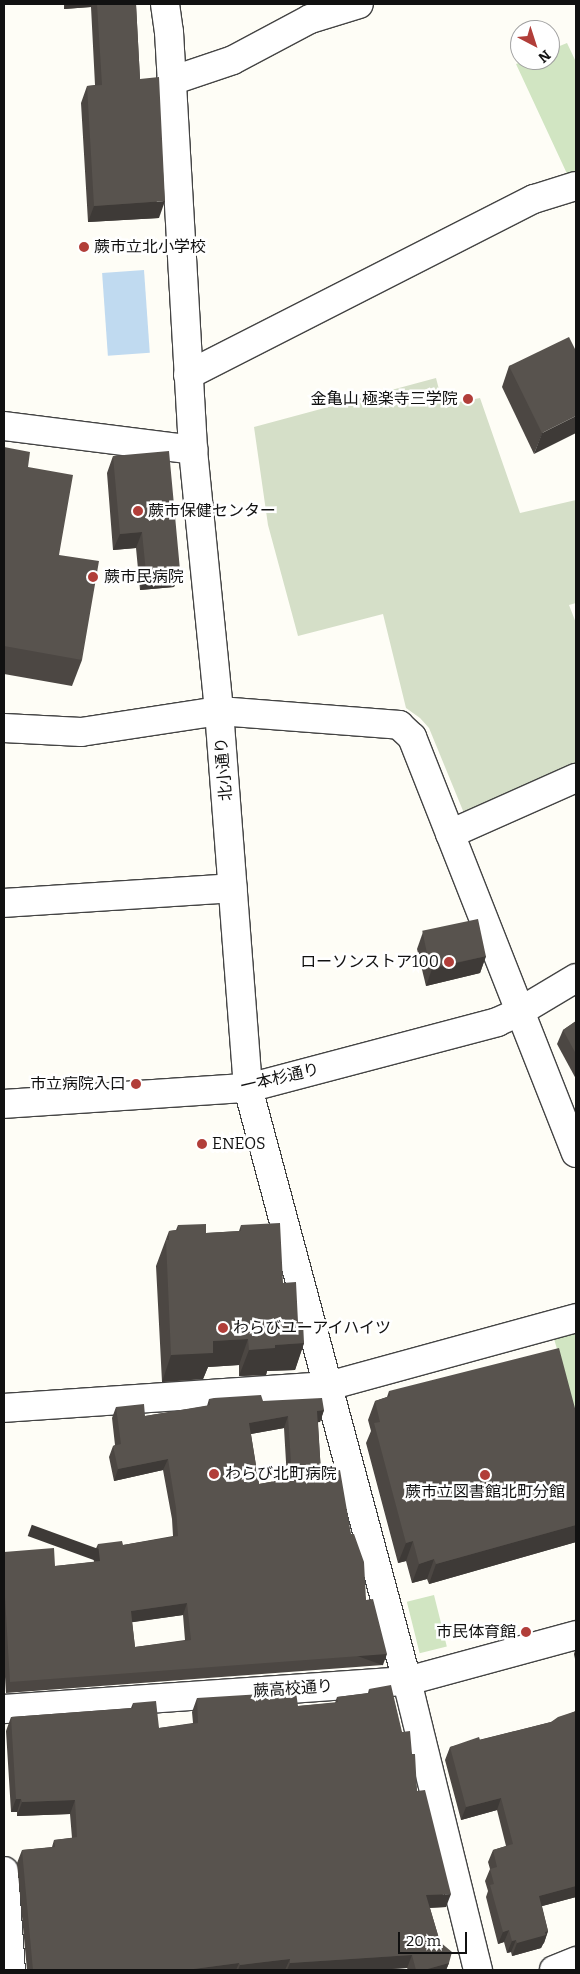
<!DOCTYPE html>
<meta charset="utf-8">
<style>
body{margin:0}
#map{position:relative;width:580px;height:1974px;overflow:hidden;background:#fefdf6;font-family:Bitter,"Noto Sans JP",serif}
div>[style]{position:absolute}
[style*='--x']{left:calc(var(--x)*1px);top:calc(var(--y)*1px);width:calc(var(--w)*1px);rotate:calc(var(--a)*1deg)}
.green>*{inset:0;background:#d1e5c2;transform-origin:0 0}
.cemetery>*{inset:0;background:#d5dfc8}
.water>*{inset:0;background:#c0daf0;transform-origin:0 0}
.roads{filter:drop-shadow(1px 0 #444) drop-shadow(-1px 0 #444) drop-shadow(0 1px #444) drop-shadow(0 -1px #444)}
.minor>*{height:28px;margin:-14px;padding:0 14px;transform-origin:14px;border-radius:14px;background:#fff}
.wall>*{inset:0;background:#4c4743}
.shaded-wall>*{inset:0;background:#3e3a37;transform-origin:0 0}
.building>*{inset:0;background:#58534e;transform-origin:0 0}
.dots>*{width:14px;height:14px;translate:-50% -50%;box-sizing:border-box;border:2px solid #fff;border-radius:50%}
span{translate:-50% -50%;white-space:nowrap;text-align:center;line-height:1.15;-webkit-text-stroke:5px #fff;paint-order:stroke}
.poi-label{font-size:16px;color:#111}
.left{translate:0 -50%;text-align:left}
.right{translate:-100% -50%;text-align:right}
.street-label{font-size:16px;color:#111}
.frame{position:absolute;inset:0;border:5px solid #111;pointer-events:none}
.north{position:absolute;left:510px;top:20px;width:50px;height:50px;box-sizing:border-box;background:#fff;border:1px solid #a0a0a0;border-radius:50%;rotate:140deg;font-size:14px;font-weight:700;line-height:20px;text-align:center;color:#111}
.north::after{content:'';display:block;margin:auto;width:18px;height:22px;background:#b13e39;clip-path:polygon(50% 0,100% 100%,50% 72%,0 100%)}
.scale{position:absolute;left:398px;top:1932px;width:69px;height:22px;box-sizing:border-box;border:2px solid #111;border-top:0;padding-left:6px;font-size:15px;line-height:18px;white-space:nowrap;color:#111;-webkit-text-stroke:4px #fff;paint-order:stroke}
</style>
<div id="map">
<div class="green">
<div style="clip-path:polygon(567px 43px,576px 62px,576px 176px,569px 178px,516px 64px,526px 60px,550px 60px,550px 50px)"></div>
<div style="clip-path:polygon(576px 1318px,576px 1414px,550px 1325px)"></div>
<div style="left:434px;top:1595px;width:53px;height:28px;rotate:76deg"></div>
</div>
<div class="cemetery">
<div style="clip-path:polygon(436px 378px,443px 405px,480px 398px,520px 513px,576px 500px,576px 603px,569px 605px,576px 623px,576px 770px,466px 818px,429px 728px,420px 718px,406px 708px,383px 614px,298px 636px,268px 525px,254px 427px)"></div>
</div>
<div class="water">
<div style="left:144px;top:270px;width:83px;height:42px;rotate:86deg"></div>
</div>
<div class="roads">
<div class="minor">
<div style="--x:165;--y:4;--w:28;--a:82"></div>
<div style="--x:169;--y:32;--w:419;--a:86.7"></div>
<div style="--x:193;--y:450;--w:262;--a:84.3"></div>
<div style="--x:219;--y:711;--w:378;--a:85.6"></div>
<div style="--x:248;--y:1088;--w:614;--a:74.99"></div>
<div style="--x:407;--y:1681;--w:298;--a:76.2"></div>
<div style="--x:171;--y:81;--w:65;--a:-18.7"></div>
<div style="--x:233;--y:60;--w:87;--a:-28"></div>
<div style="--x:310;--y:19;--w:51;--a:-17"></div>
<div style="--x:188;--y:375;--w:388;--a:-27"></div>
<div style="--x:534;--y:199;--w:44;--a:-17.2"></div>
<div style="--x:4;--y:426;--w:191;--a:7.2"></div>
<div style="--x:4;--y:728;--w:77;--a:3"></div>
<div style="--x:81;--y:732;--w:140;--a:-8.7"></div>
<div style="--x:219;--y:711;--w:181;--a:4.4"></div>
<div style="--x:399;--y:725;--w:18;--a:43"></div>
<div style="--x:412;--y:737;--w:447;--a:68.5"></div>
<div style="--x:450;--y:834;--w:138;--a:-24"></div>
<div style="--x:4;--y:903;--w:229;--a:-3.7"></div>
<div style="--x:4;--y:1104;--w:245;--a:-3.8"></div>
<div style="--x:248;--y:1088;--w:258;--a:-14.8"></div>
<div style="--x:497;--y:1022;--w:24;--a:-24"></div>
<div style="--x:519;--y:1012;--w:66;--a:-30.8"></div>
<div style="--x:4;--y:1408;--w:325;--a:-3.9"></div>
<div style="--x:328;--y:1386;--w:257;--a:-15.3"></div>
<div style="--x:4;--y:1709;--w:404;--a:-4"></div>
<div style="--x:407;--y:1681;--w:175;--a:-15.2"></div>
<div style="--x:4;--y:1871;--w:99;--a:86"></div>
<div style="--x:554;--y:1970;--w:24;--a:-22"></div>
</div>
</div>
<div class="wall">
<div style="clip-path:polygon(64px 4px,136px 4px,140px 79px,159px 218px,88px 222px,81px 103px,87px 86px,95px 85px,91px 7px,64px 9px)"></div>
<div style="clip-path:polygon(576px 351px,534px 454px,502px 387px,509px 366px)"></div>
<div style="clip-path:polygon(4px 447px,28px 467px,59px 555px,82px 660px,72px 686px,4px 674px)"></div>
<div style="clip-path:polygon(113px 456px,180px 570px,174px 587px,140px 590px,136px 548px,113px 550px,107px 473px)"></div>
<div style="clip-path:polygon(423px 932px,486px 956px,480px 973px,426px 986px,417px 949px)"></div>
<div style="clip-path:polygon(576px 1021px,576px 1079px,557px 1044px,563px 1030px)"></div>
<div style="clip-path:polygon(178px 1225px,206px 1233px,239px 1231px,241px 1225px,283px 1283px,298px 1322px,304px 1343px,295px 1370px,267px 1371px,266px 1375px,239px 1376px,239px 1365px,208px 1367px,203px 1379px,162px 1382px,156px 1266px,169px 1231px,176px 1230px)"></div>
<div style="clip-path:polygon(389px 1391px,576px 1412px,576px 1542px,429px 1584px,427px 1579px,412px 1583px,406px 1561px,398px 1563px,366px 1443px,371px 1431px,368px 1420px,375px 1401px,387px 1397px)"></div>
<div style="clip-path:polygon(evenodd,209px 1399px,263px 1401px,324px 1410px,320px 1422px,318px 1422px,321px 1473px,351px 1534px,366px 1600px,383px 1665px,6px 1693px,4px 1661px,4px 1552px,55px 1566px,94px 1562px,93px 1555px,98px 1544px,123px 1545px,173px 1536px,172px 1519px,163px 1470px,114px 1481px,109px 1457px,113px 1446px,115px 1445px,112px 1418px,116px 1407px,145px 1416px,207px 1406px,209px 1399px,284px 1428px,287px 1479px,259px 1484px,251px 1434px,284px 1428px,209px 1399px,183px 1615px,185px 1640px,135px 1647px,132px 1622px,183px 1615px)"></div>
<div style="clip-path:polygon(576px 1647px,576px 1664px,574px 1654px)"></div>
<div style="clip-path:polygon(369px 1689px,402px 1732px,412px 1754px,417px 1791px,446px 1907px,430px 1908px,440px 1942px,449px 1963px,446px 1970px,408px 1970px,407px 1968px,375px 1970px,27px 1970px,17px 1863px,22px 1850px,52px 1847px,54px 1840px,72px 1838px,70px 1814px,17px 1816px,17px 1812px,11px 1812px,6px 1731px,11px 1717px,131px 1708px,133px 1703px,159px 1728px,193px 1723px,192px 1712px,197px 1698px,298px 1706px,335px 1703px,337px 1697px,368px 1693px)"></div>
<div style="clip-path:polygon(576px 1711px,576px 1897px,542px 1906px,548px 1931px,544px 1943px,543px 1944px,541px 1948px,512px 1956px,511px 1952px,507px 1953px,504px 1942px,498px 1944px,486px 1897px,488px 1891px,485px 1881px,490px 1869px,488px 1862px,493px 1850px,506px 1846px,497px 1810px,461px 1820px,445px 1760px,450px 1747px,551px 1722px)"></div>
</div>
<div class="shaded-wall">
<div style="clip-path:polygon(66px 4px,92px 4px,91px 7px,64px 9px)"></div>
<div style="clip-path:polygon(165px 201px,159px 218px,88px 222px,94px 206px)"></div>
<div style="clip-path:polygon(576px 416px,576px 433px,534px 454px,542px 433px)"></div>
<div style="clip-path:polygon(142px 532px,136px 548px,113px 550px,120px 534px)"></div>
<div style="clip-path:polygon(180px 570px,174px 587px,140px 590px,146px 573px)"></div>
<div style="clip-path:polygon(486px 956px,480px 973px,426px 986px,432px 969px)"></div>
<div style="clip-path:polygon(248px 1339px,239px 1365px,208px 1367px,203px 1379px,162px 1382px,171px 1355px,213px 1341px)"></div>
<div style="clip-path:polygon(304px 1343px,295px 1370px,267px 1371px,266px 1375px,239px 1376px,249px 1350px,275px 1345px)"></div>
<div style="clip-path:polygon(324px 1410px,320px 1422px,313px 1423px,317px 1411px)"></div>
<div style="clip-path:polygon(288px 1416px,284px 1428px,245px 1435px,249px 1423px)"></div>
<div style="clip-path:polygon(168px 1459px,163px 1470px,114px 1481px,118px 1469px)"></div>
<div style="clip-path:polygon(576px 1525px,576px 1542px,429px 1584px,436px 1564px)"></div>
<div style="clip-path:polygon(413px 1541px,406px 1561px,398px 1563px,406px 1543px)"></div>
<div style="clip-path:polygon(434px 1559px,427px 1579px,412px 1583px,419px 1564px)"></div>
<div style="clip-path:polygon(187px 1603px,183px 1615px,127px 1623px,131px 1611px)"></div>
<div style="left:387px;top:1654px;width:12px;height:378px;rotate:110deg"></div>
<div style="clip-path:polygon(501px 1798px,497px 1810px,461px 1820px,466px 1807px)"></div>
<div style="clip-path:polygon(16px 1799px,21px 1799px,17px 1812px,11px 1812px)"></div>
<div style="clip-path:polygon(75px 1800px,70px 1814px,17px 1816px,22px 1802px)"></div>
<div style="clip-path:polygon(576px 1886px,576px 1897px,535px 1908px,539px 1896px)"></div>
<div style="clip-path:polygon(451px 1894px,446px 1907px,421px 1908px,426px 1895px)"></div>
<div style="clip-path:polygon(509px 1930px,504px 1942px,498px 1944px,503px 1932px)"></div>
<div style="clip-path:polygon(548px 1931px,544px 1943px,543px 1944px,541px 1948px,512px 1956px,517px 1943px)"></div>
<div style="clip-path:polygon(516px 1940px,511px 1952px,507px 1953px,512px 1941px)"></div>
<div style="clip-path:polygon(412px 1955px,407px 1968px,375px 1970px,287px 1970px,290px 1963px)"></div>
<div style="clip-path:polygon(290px 1959px,285px 1970px,238px 1970px,240px 1965px)"></div>
<div style="clip-path:polygon(239px 1963px,236px 1970px,186px 1970px)"></div>
<div style="clip-path:polygon(449px 1963px,446px 1970px,424px 1970px)"></div>
</div>
<div class="building">
<div style="clip-path:polygon(97px 4px,136px 4px,140px 79px,159px 77px,165px 201px,94px 206px,87px 86px,102px 85px)"></div>
<div style="clip-path:polygon(569px 337px,576px 351px,576px 416px,542px 433px,509px 366px)"></div>
<div style="clip-path:polygon(4px 447px,30px 452px,28px 467px,73px 475px,59px 555px,99px 561px,82px 660px,4px 646px)"></div>
<div style="clip-path:polygon(169px 451px,180px 570px,146px 573px,142px 532px,120px 534px,113px 456px)"></div>
<div style="left:478px;top:919px;width:38px;height:57px;rotate:78deg"></div>
<div style="clip-path:polygon(576px 1021px,576px 1054px,563px 1030px)"></div>
<div style="clip-path:polygon(280px 1223px,283px 1283px,296px 1282px,298px 1322px,303px 1322px,304px 1343px,275px 1345px,275px 1348px,249px 1350px,248px 1339px,213px 1341px,213px 1353px,171px 1355px,166px 1240px,169px 1240px,169px 1231px,178px 1230px,178px 1225px,206px 1224px,206px 1233px,241px 1231px,241px 1225px)"></div>
<div style="clip-path:polygon(559px 1348px,576px 1412px,576px 1525px,436px 1564px,434px 1559px,419px 1564px,413px 1541px,406px 1543px,374px 1423px,380px 1422px,375px 1401px,390px 1396px,389px 1391px)"></div>
<div style="clip-path:polygon(evenodd,261px 1395px,263px 1401px,322px 1398px,324px 1410px,317px 1411px,321px 1473px,340px 1470px,351px 1534px,354px 1534px,364px 1562px,366px 1600px,373px 1599px,387px 1654px,10px 1682px,4px 1581px,4px 1552px,54px 1548px,55px 1566px,100px 1561px,98px 1544px,122px 1541px,123px 1545px,178px 1536px,176px 1508px,168px 1459px,118px 1469px,113px 1446px,121px 1444px,116px 1407px,144px 1404px,145px 1416px,210px 1405px,209px 1399px,214px 1398px,261px 1395px,288px 1416px,292px 1478px,259px 1484px,249px 1423px,288px 1416px,261px 1395px,187px 1603px,191px 1640px,135px 1647px,131px 1611px,187px 1603px)"></div>
<div style="clip-path:polygon(391px 1685px,402px 1732px,410px 1731px,412px 1754px,415px 1754px,417px 1791px,425px 1790px,451px 1894px,426px 1895px,440px 1942px,452px 1952px,449px 1963px,424px 1970px,416px 1970px,412px 1955px,290px 1963px,290px 1959px,240px 1965px,239px 1963px,186px 1970px,33px 1970px,22px 1850px,55px 1847px,54px 1840px,77px 1837px,75px 1800px,22px 1802px,21px 1799px,16px 1799px,11px 1717px,133px 1708px,133px 1703px,156px 1701px,159px 1728px,198px 1723px,197px 1698px,296px 1692px,298px 1706px,338px 1702px,337px 1697px,370px 1693px,369px 1689px)"></div>
<div style="clip-path:polygon(576px 1711px,576px 1886px,539px 1896px,548px 1931px,545px 1932px,546px 1935px,517px 1943px,516px 1940px,512px 1941px,509px 1930px,503px 1932px,490px 1885px,494px 1884px,490px 1869px,497px 1867px,493px 1850px,513px 1844px,501px 1798px,466px 1807px,450px 1747px,479px 1737px,480px 1740px,551px 1722px,558px 1717px)"></div>
</div>
<div class="dots">
<div style="left:84px;top:247px;background:#b13e39"></div>
<div style="left:468px;top:399px;background:#b13e39"></div>
<div style="left:138px;top:511px;background:#b13e39"></div>
<div style="left:93px;top:577px;background:#b13e39"></div>
<div style="left:449px;top:962px;background:#b13e39"></div>
<div style="left:136px;top:1084px;background:#b13e39"></div>
<div style="left:202px;top:1144px;background:#b13e39"></div>
<div style="left:223px;top:1328px;background:#b13e39"></div>
<div style="left:214px;top:1474px;background:#b13e39"></div>
<div style="left:485px;top:1475px;background:#b13e39"></div>
<div style="left:526px;top:1632px;background:#b13e39"></div>
</div>
<div class="poi-label">
<span class="left" style="left:94px;top:247px">蕨市立北小学校</span>
<span class="right" style="left:458px;top:399px">金亀山 極楽寺三学院</span>
<span class="left" style="left:148px;top:511px">蕨市保健センター</span>
<span class="left" style="left:104px;top:577px">蕨市民病院</span>
<span class="right" style="left:439px;top:962px">ローソンストア100</span>
<span class="right" style="left:126px;top:1084px">市立病院入口</span>
<span class="left" style="left:212px;top:1144px">ENEOS</span>
<span class="left" style="left:233px;top:1328px">わらびユーアイハイツ</span>
<span class="left" style="left:225px;top:1474px">わらび北町病院</span>
<span style="left:485px;top:1492px">蕨市立図書館北町分館</span>
<span class="right" style="left:516px;top:1632px">市民体育館</span>
</div>
<div class="street-label">
<span style="left:224px;top:769px;rotate:-95deg">北小通り</span>
<span style="left:280px;top:1078px;rotate:-13deg">一本杉通り</span>
<span style="left:293px;top:1689px;rotate:-4deg">蕨高校通り</span>
</div>
<div class="frame"></div>
<div class="north">N</div>
<div class="scale">20 m</div>
</div>
